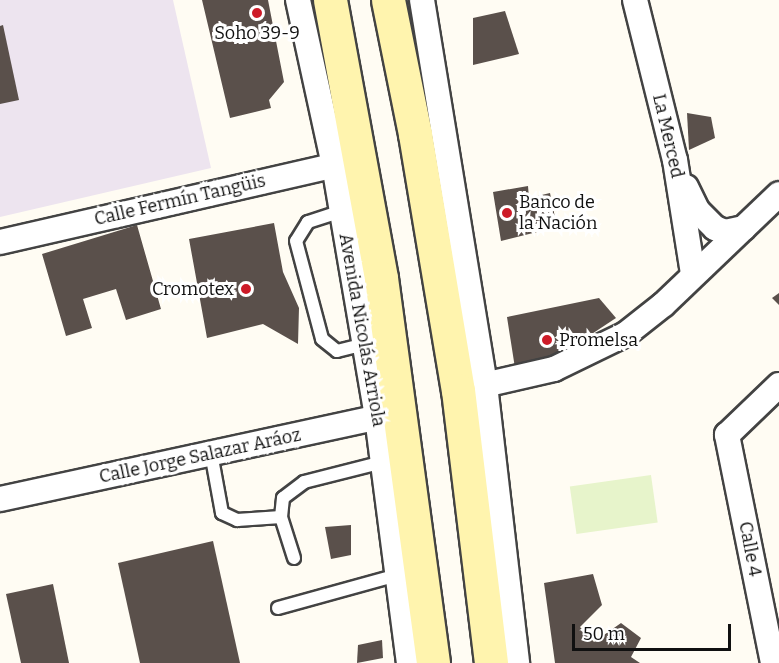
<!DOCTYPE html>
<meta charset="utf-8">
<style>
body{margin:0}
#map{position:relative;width:779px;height:663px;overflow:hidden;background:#fffcf3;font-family:Bitter,serif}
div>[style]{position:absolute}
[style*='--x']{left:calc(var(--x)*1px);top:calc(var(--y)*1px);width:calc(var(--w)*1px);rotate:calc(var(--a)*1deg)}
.industrial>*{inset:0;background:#ede4ef}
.pitch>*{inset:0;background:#e7f4cb;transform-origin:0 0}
.building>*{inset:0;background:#5a504b}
.roads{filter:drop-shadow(2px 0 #434343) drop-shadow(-2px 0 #434343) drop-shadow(0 2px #434343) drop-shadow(0 -2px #434343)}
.lane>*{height:12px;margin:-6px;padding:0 6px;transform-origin:6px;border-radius:6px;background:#fff}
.street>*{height:24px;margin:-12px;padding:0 12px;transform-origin:12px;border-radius:12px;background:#fff}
.secondary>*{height:33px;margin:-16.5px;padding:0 16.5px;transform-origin:16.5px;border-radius:16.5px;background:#fff4ae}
.dots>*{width:16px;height:16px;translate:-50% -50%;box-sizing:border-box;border:3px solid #fff;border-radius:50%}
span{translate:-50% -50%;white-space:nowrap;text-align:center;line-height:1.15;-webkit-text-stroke:6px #fff;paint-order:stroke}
.poi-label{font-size:18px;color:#101010}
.left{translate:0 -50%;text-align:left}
.right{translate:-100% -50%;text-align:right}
.street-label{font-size:18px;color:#101010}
.scale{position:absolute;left:572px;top:624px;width:159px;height:27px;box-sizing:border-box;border:3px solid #101010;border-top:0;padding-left:8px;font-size:18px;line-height:21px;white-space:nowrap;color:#101010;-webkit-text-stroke:4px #fff;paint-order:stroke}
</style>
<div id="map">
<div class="industrial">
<div style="clip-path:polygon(0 0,173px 0,211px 168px,0 217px)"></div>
</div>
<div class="pitch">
<div style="left:651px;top:475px;width:48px;height:82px;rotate:82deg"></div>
</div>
<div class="building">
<div style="clip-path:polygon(202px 0,268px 0,284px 82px,269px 100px,271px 108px,230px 118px)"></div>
<div style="clip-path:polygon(505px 11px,519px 54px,473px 65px,473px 18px)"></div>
<div style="clip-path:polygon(3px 25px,19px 100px,0 104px,0 26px)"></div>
<div style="clip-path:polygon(687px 113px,711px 117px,715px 138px,689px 150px)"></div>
<div style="clip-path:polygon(528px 186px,529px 198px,550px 193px,557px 227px,501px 241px,493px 192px)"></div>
<div style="clip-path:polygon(274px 223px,283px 272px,299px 308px,298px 344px,263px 324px,207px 338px,189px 239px)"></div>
<div style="clip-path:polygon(137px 225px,161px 309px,126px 320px,116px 289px,83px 299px,92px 328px,66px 336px,42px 254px)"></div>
<div style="clip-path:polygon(779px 293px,779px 305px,772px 298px)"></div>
<div style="clip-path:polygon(599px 298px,616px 318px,569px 349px,515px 368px,507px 317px)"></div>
<div style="clip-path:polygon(351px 525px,351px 555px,331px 559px,325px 527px)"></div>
<div style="clip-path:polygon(213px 541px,240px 663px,140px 663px,118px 563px)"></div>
<div style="clip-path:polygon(593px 574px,602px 605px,580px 627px,594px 642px,621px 623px,641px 638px,631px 657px,640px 663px,555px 663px,544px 583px)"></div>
<div style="clip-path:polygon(53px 584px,69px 663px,21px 663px,6px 594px)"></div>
<div style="clip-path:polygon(382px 640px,383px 658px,357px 663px,358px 645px)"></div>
</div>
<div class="roads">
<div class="lane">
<div style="--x:342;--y:211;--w:36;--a:162"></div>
<div style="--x:308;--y:222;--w:22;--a:122"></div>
<div style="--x:296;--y:241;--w:101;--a:75.1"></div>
<div style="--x:322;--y:339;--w:19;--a:39"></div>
<div style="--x:337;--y:351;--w:29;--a:-14"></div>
<div style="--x:211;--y:453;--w:61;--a:79.6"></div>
<div style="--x:222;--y:513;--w:17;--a:25"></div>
<div style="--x:237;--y:520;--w:44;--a:-3.9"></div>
<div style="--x:294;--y:558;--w:43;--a:-107.6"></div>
<div style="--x:281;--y:517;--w:19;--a:-84"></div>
<div style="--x:283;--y:498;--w:26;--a:-37"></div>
<div style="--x:304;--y:482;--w:81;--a:-14.2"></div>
<div style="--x:278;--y:608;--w:124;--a:-15.4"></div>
</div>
<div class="street">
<div style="--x:298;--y:0;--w:169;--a:77.7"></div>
<div style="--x:334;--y:165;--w:256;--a:80.3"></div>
<div style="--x:377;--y:417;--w:248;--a:82.6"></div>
<div style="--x:422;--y:0;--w:390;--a:80.7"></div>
<div style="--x:485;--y:385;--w:280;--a:83.4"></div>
<div style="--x:635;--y:0;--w:165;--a:76"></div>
<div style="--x:675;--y:160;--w:115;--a:81"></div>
<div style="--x:686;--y:187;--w:25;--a:64"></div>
<div style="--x:697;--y:210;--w:25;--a:45"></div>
<div style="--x:715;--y:228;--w:11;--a:22"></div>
<div style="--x:725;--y:232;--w:19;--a:-12"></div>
<div style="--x:0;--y:242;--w:357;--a:-12.9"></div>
<div style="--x:471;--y:388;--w:85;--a:-12.9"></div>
<div style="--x:554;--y:369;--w:80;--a:-25.9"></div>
<div style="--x:626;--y:334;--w:48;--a:-38.3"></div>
<div style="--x:664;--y:304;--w:159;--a:-43.7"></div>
<div style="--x:0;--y:499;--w:402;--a:-12.2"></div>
<div style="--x:773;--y:663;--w:233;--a:-101.4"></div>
<div style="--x:727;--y:435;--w:72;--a:-43.9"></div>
</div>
<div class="secondary">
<div style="--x:330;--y:0;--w:283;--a:79.6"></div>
<div style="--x:381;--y:278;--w:388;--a:82.3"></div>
<div style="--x:388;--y:0;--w:137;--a:78.6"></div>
<div style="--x:415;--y:134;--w:260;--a:80.5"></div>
<div style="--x:458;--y:390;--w:275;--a:83.1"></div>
</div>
</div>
<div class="dots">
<div style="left:257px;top:13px;background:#cd1b28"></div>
<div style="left:507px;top:213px;background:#cd1b28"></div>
<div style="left:246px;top:289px;background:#cd1b28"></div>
<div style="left:547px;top:340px;background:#cd1b28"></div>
</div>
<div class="poi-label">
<span style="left:257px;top:33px">Soho 39-9</span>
<span class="left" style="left:519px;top:213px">Banco de<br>la Nación</span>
<span class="right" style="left:234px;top:289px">Cromotex</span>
<span class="left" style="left:559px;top:340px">Promelsa</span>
</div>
<div class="street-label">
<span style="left:668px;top:136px;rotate:77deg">La Merced</span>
<span style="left:180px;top:200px;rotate:-13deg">Calle Fermín Tangüis</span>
<span style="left:362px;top:330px;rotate:80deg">Avenida Nicolás Arriola</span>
<span style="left:200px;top:456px;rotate:-12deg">Calle Jorge Salazar Aráoz</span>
<span style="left:750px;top:549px;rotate:79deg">Calle 4</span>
</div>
<div class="scale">50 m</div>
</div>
